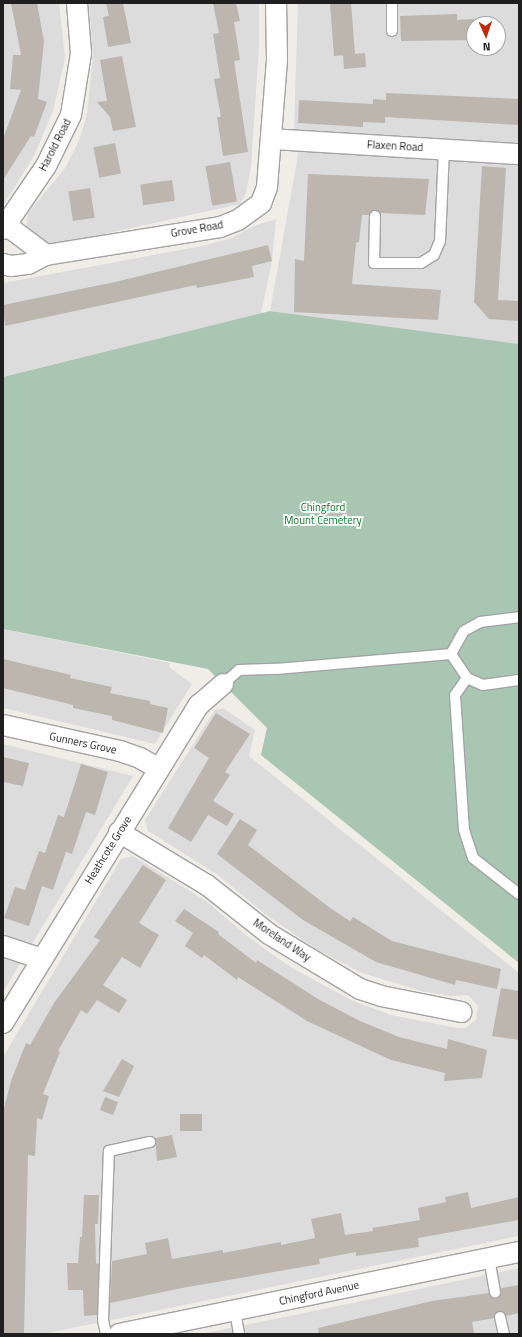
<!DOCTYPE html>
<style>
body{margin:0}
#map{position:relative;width:522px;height:1337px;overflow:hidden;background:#efede5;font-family:"Titillium Web",sans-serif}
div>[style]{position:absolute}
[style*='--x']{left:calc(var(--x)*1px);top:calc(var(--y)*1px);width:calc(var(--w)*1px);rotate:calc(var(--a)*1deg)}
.residential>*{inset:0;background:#dddcdc}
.cemetery>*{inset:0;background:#a8c6b1}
.building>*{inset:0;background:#bcb6af;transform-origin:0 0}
.roads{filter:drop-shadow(1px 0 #a3a3a3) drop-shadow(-1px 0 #a3a3a3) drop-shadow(0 1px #a3a3a3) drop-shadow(0 -1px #a3a3a3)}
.lane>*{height:10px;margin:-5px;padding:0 5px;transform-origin:5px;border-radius:5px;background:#fff}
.street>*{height:20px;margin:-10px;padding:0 10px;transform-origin:10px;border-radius:10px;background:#fff}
span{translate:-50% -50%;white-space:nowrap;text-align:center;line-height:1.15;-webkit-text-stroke:3.5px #fff;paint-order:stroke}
.street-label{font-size:11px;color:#1f1f1f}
.park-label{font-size:11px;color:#12772b}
.frame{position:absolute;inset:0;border:4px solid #1f1f1f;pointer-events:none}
.north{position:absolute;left:466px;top:16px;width:40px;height:40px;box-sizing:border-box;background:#fff;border:1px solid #a5a5a5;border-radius:50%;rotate:177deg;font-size:11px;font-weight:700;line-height:16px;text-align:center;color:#1f1f1f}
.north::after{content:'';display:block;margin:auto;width:14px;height:18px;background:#c1290c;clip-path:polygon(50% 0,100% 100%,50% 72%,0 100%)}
</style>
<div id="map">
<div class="residential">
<div style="clip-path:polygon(3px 3px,59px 3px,65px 58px,53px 111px,34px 156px,3px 206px)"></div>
<div style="clip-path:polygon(89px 3px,259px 3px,259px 47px,251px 167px,246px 193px,240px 204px,54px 245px,39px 240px,26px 230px,28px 213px,66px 167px,80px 138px,87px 113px,93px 57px)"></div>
<div style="clip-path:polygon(evenodd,298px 3px,519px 3px,519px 344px,270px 311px,298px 155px,294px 127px,298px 3px,474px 24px,498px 24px,498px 48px,474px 48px,474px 24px)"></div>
<div style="clip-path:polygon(276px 219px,272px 261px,261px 314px,3px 377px,3px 283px,202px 246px,232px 238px,254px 226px)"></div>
<div style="clip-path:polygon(3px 629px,170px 663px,169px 667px,192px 684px,155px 744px,3px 708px)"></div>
<div style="clip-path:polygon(223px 708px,255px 730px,249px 756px,519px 973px,519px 1236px,43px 1334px,3px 1334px,3px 1057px,121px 859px,133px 856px,206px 901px,247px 936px,292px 968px,351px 1000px,391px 1015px,457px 1028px,465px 1028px,476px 1020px,478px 1006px,468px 995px,451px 996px,421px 991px,362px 973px,318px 950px,265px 914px,218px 875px,148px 831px,145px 820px,215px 710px)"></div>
<div style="clip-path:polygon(3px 744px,133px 776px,3px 992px)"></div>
<div style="clip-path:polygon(519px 1268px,519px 1334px,201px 1334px,367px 1300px)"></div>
</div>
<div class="cemetery">
<div style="clip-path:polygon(270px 311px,519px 344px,519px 963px,261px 755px,267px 728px,208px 669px,3px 629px,3px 377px)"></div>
</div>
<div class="building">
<div style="clip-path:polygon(11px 3px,37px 3px,44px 41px,38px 99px,47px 102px,34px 137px,31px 136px,3px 180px,3px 139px,21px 90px,10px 89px,13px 55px,21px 55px)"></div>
<div style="clip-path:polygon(106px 3px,123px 3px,131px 43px,108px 47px,103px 17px,109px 16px)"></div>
<div style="clip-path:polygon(213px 3px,236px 3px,240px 21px,234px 22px,240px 60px,234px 61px,248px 152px,223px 156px,217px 117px,221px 117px,214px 79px,220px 78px,213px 34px,219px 33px)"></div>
<div style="clip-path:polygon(330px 3px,351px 3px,355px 54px,365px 53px,366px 67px,344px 69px,343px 55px,346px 55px,334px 56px)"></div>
<div style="clip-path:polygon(457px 14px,457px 20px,474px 19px,474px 40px,401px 41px,400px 16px)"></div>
<div style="clip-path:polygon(122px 56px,136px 127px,113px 131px,110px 117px,97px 102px,107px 101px,100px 60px)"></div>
<div style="clip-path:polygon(386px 93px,519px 99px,519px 125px,385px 117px,385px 123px,363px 122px,363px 127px,298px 123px,299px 100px,373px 104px,373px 99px,386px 100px)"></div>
<div style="left:115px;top:143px;width:31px;height:22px;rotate:79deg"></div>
<div style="left:230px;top:162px;width:40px;height:25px;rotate:80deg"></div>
<div style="clip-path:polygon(482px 166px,506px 168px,498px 300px,519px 301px,519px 321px,489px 319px,474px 302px)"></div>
<div style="clip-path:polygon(308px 174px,429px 179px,425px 215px,381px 213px,375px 210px,369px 215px,362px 215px,359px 242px,356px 243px,352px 284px,441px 290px,438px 320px,294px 312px,295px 259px,304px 261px)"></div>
<div style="left:172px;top:180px;width:21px;height:32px;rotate:82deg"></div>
<div style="left:90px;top:188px;width:30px;height:22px;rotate:81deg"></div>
<div style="clip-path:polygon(268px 245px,272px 261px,252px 266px,254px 277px,197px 288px,196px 285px,5px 326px,3px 305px,115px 282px)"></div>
<div style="clip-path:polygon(3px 659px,71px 675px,70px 678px,112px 687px,110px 693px,150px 701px,150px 704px,168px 708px,163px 733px,112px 720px,112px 716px,73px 708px,73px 705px,3px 688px)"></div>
<div style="clip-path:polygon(216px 713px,250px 734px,225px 772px,230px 775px,213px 801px,234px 814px,227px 826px,208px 815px,191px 842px,168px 828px,209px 758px,194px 748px)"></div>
<div style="clip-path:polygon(3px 757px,29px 763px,23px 786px,3px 782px)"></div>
<div style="clip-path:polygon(81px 764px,108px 772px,95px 815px,86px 812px,72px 854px,66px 852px,53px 890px,42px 886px,29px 926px,4px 918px,15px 887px,25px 890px,39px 851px,45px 853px,58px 815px,64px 817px)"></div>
<div style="clip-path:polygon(240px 819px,257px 830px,248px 845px,330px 908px,350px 921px,353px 917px,392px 941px,501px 969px,497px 989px,456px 980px,455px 985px,376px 962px,303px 920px,217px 854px)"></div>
<div style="clip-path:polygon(143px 865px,166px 880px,139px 923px,159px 935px,140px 968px,122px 957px,103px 985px,127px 1000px,119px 1013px,97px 1000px,87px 1014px,81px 1010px,58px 1051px,60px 1052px,43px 1094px,49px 1096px,42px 1120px,37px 1118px,35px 1156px,28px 1155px,24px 1334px,3px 1334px,3px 1112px,11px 1081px,26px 1043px,30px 1045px,54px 1003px,100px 940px,94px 937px)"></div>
<div style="clip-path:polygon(184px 909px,219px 932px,218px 934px,256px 963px,257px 960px,318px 999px,360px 1021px,399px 1037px,447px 1049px,448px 1039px,487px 1050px,482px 1078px,444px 1081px,445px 1073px,391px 1060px,307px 1021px,238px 977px,237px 980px,204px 955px,202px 958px,185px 946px,193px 933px,175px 921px)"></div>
<div style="clip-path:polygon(501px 988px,519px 991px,519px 1040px,492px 1036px)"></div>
<div style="clip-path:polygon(122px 1059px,134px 1066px,119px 1097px,103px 1091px)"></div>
<div style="left:105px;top:1097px;width:14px;height:14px;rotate:21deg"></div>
<div style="left:180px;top:1114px;width:22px;height:17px"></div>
<div style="clip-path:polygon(172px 1135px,177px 1157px,157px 1161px,155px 1138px)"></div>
<div style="clip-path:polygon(468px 1192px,471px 1208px,519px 1197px,519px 1220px,418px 1238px,419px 1247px,356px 1256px,356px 1252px,319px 1259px,320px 1264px,182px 1288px,110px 1303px,112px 1261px,147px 1254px,145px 1243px,168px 1238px,172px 1259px,223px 1250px,223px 1253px,281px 1242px,281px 1245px,315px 1238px,311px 1219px,341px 1213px,345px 1235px,373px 1231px,372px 1228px,420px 1220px,418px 1208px,446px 1202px,445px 1197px)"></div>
<div style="clip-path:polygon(84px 1195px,99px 1195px,98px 1224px,95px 1224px,96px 1264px,99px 1263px,97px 1315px,84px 1316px,83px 1290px,68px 1290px,67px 1263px,78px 1263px,80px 1237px,82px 1237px)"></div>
<div style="clip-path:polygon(519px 1285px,519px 1313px,506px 1316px,499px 1311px,494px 1318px,472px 1322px,474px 1334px,319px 1334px,318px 1328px,432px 1301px,489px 1293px,496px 1298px,502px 1288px)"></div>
</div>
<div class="roads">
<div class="lane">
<div style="--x:392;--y:3;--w:28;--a:90"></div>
<div style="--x:375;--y:216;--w:47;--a:91.2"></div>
<div style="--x:374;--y:263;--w:47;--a:0"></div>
<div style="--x:421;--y:263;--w:15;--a:-32"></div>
<div style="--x:434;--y:255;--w:15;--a:-67"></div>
<div style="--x:440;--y:241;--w:92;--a:-87.5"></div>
<div style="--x:451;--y:654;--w:26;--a:-61"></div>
<div style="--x:464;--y:631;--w:18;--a:-29"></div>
<div style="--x:480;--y:622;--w:39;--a:-7"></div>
<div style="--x:467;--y:678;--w:21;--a:125"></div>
<div style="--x:455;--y:695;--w:135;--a:86.2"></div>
<div style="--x:464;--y:830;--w:29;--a:72"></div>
<div style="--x:473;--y:858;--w:58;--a:38"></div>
<div style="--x:223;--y:684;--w:21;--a:-41"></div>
<div style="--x:239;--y:670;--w:37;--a:-2"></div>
<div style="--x:276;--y:669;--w:176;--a:-4.9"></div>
<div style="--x:451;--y:654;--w:29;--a:56"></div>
<div style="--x:467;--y:678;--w:17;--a:24"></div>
<div style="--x:483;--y:685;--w:36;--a:-8"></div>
<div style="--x:489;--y:1258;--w:35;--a:80"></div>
<div style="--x:235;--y:1311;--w:23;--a:80"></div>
<div style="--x:500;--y:1317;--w:17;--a:77"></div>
<div style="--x:106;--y:1334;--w:14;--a:-102"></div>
<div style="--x:103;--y:1320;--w:169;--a:-88"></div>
<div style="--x:109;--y:1151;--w:42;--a:-12.4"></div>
</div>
<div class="street">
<div style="--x:271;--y:139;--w:248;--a:3.5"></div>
<div style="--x:6;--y:225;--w:50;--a:36.9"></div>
<div style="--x:3;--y:229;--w:76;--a:-55.7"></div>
<div style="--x:46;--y:166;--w:57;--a:-63.9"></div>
<div style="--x:71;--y:115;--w:63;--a:-80.8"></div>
<div style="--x:81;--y:53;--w:50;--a:-94.6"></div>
<div style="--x:3;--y:264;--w:8;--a:14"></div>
<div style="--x:11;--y:266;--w:17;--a:-7"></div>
<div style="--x:28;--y:264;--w:20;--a:-27"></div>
<div style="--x:46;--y:255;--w:176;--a:-9.1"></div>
<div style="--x:220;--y:227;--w:19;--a:-21"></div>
<div style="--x:238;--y:220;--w:29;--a:-36"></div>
<div style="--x:261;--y:203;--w:17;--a:-69"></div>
<div style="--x:267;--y:187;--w:128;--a:-85.5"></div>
<div style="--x:277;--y:59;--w:56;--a:-91"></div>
<div style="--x:3;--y:725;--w:120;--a:12.5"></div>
<div style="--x:120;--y:751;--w:21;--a:19"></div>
<div style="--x:140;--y:758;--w:22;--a:30"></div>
<div style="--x:119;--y:832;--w:103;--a:31.1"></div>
<div style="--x:207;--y:885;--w:79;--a:38.3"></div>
<div style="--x:269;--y:934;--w:106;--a:31.1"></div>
<div style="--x:360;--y:989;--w:22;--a:18"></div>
<div style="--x:381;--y:996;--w:82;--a:11.3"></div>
<div style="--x:3;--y:946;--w:41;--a:18.4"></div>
<div style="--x:3;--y:1023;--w:374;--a:-58.4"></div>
<div style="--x:199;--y:705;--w:32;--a:-41"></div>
<div style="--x:119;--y:1334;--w:408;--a:-11.6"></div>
</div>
</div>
<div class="street-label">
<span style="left:55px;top:145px;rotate:-63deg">Harold Road</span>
<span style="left:395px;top:146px;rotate:3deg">Flaxen Road</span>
<span style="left:197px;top:229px;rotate:-10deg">Grove Road</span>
<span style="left:83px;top:743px;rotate:12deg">Gunners Grove</span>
<span style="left:108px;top:850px;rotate:-58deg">Heathcote Grove</span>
<span style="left:282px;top:940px;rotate:34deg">Moreland Way</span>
<span style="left:319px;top:1293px;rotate:-12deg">Chingford Avenue</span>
</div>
<div class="park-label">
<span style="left:323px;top:514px">Chingford<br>Mount Cemetery</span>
</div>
<div class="frame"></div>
<div class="north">N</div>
</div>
